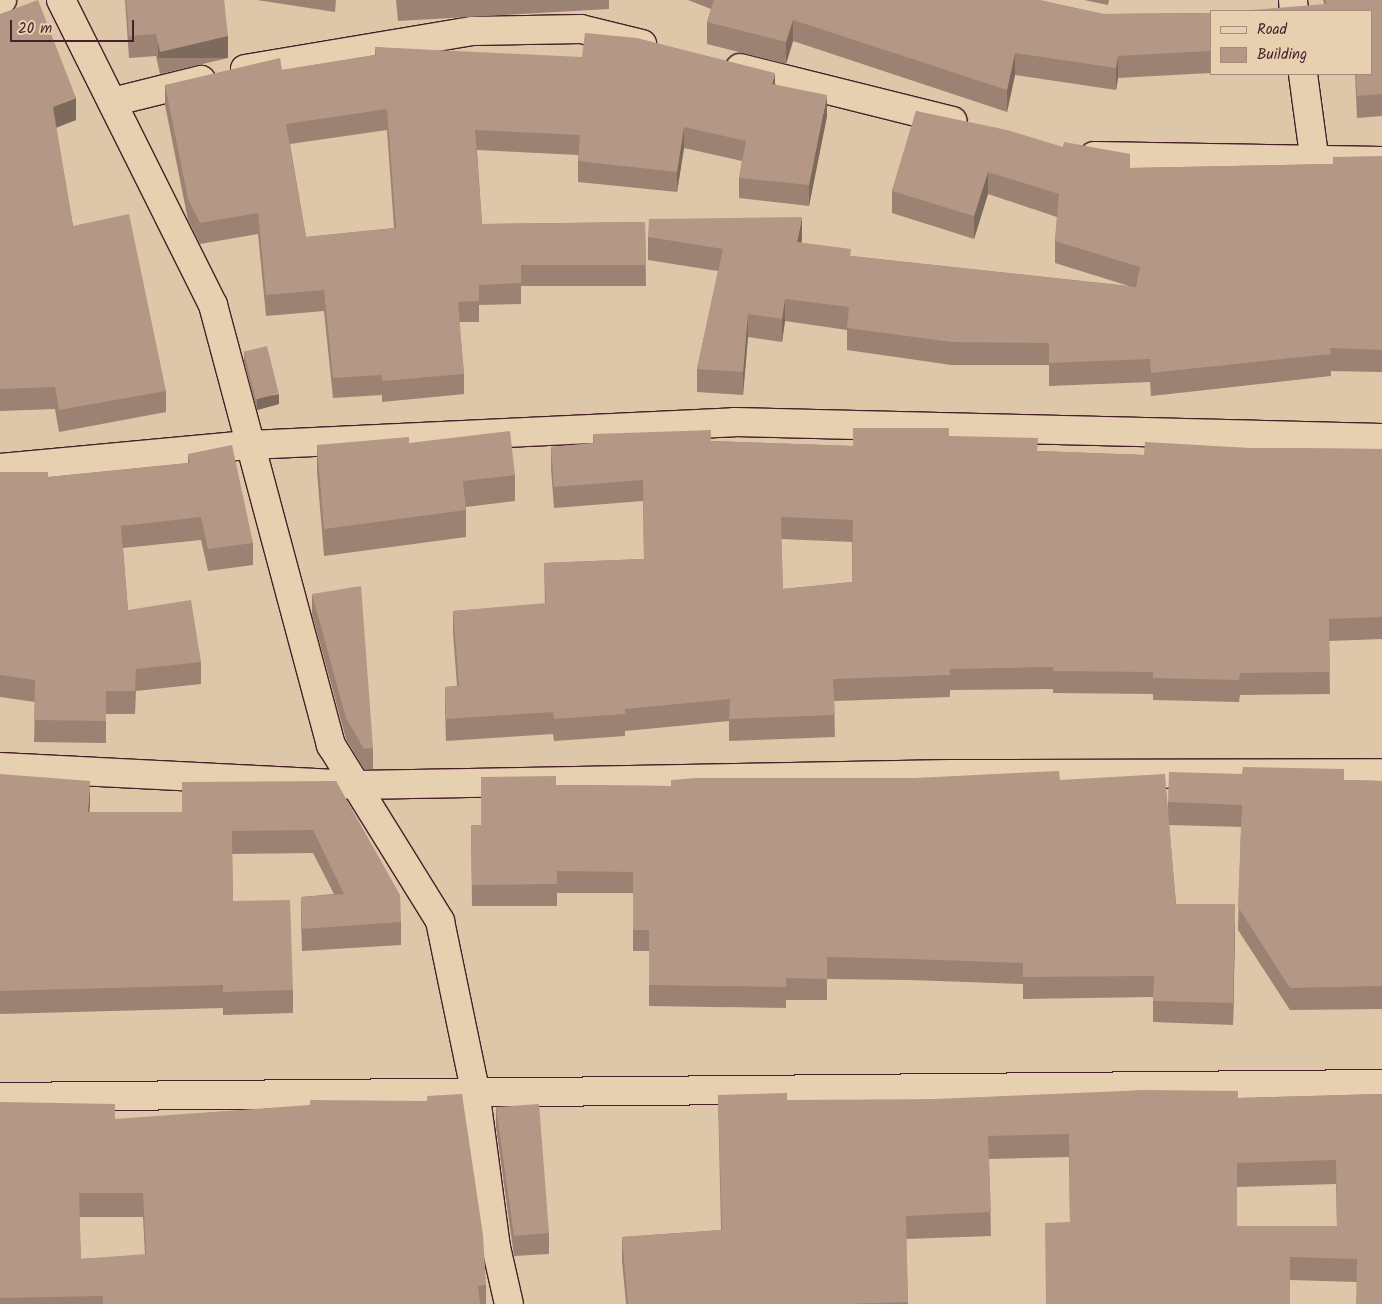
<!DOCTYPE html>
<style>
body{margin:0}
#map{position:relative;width:1382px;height:1304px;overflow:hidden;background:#dec6a8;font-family:Kalam,sans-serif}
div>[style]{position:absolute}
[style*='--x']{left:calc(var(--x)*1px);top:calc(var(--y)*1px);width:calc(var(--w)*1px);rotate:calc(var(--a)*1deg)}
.roads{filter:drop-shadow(1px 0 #4a1f2b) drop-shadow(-1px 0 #4a1f2b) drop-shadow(0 1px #4a1f2b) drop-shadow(0 -1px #4a1f2b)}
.minor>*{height:28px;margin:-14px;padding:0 14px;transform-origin:14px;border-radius:14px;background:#e7d0b0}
.wall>*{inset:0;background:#9b8272}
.shaded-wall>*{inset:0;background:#7e6a5c;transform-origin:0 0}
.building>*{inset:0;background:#b49784;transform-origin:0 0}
span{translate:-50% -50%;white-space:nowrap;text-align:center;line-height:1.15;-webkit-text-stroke:5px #e7d0b0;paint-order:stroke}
.legend{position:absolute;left:1210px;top:10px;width:162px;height:65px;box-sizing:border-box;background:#e7d0b0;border:1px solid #a8897b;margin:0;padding:6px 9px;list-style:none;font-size:15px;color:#4a1f2b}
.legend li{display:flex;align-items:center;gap:10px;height:25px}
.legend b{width:25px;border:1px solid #a8897b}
.scale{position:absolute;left:10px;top:20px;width:124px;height:22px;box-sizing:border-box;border:2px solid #4a1f2b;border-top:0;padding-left:6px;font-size:15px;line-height:18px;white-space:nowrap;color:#4a1f2b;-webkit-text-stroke:4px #e7d0b0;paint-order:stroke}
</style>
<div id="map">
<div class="roads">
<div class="minor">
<div style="--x:61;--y:0;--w:341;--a:63.5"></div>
<div style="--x:213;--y:305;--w:456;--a:75"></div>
<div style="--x:331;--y:745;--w:207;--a:58.2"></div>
<div style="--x:440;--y:921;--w:173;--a:78.3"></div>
<div style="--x:475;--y:1090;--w:158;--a:82.4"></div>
<div style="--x:496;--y:1247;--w:58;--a:77.2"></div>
<div style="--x:1293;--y:0;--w:11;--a:85"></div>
<div style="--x:0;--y:2;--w:3;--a:-45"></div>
<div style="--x:740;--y:68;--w:219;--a:14"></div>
<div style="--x:245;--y:69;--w:231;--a:-9.5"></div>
<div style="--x:473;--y:31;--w:108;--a:-1.1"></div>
<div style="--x:581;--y:29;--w:63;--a:13.8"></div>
<div style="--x:1303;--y:74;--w:90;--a:82.3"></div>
<div style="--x:112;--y:102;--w:92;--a:-13.9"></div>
<div style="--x:1094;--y:156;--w:288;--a:1"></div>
<div style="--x:0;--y:468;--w:251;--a:-5.3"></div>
<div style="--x:250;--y:445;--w:485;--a:-2.7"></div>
<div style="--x:734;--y:422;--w:648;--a:1.41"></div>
<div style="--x:0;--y:767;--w:356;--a:2.9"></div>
<div style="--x:356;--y:785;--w:595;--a:-1.06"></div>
<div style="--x:951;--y:774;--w:431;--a:-0.1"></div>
<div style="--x:0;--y:1097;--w:1382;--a:-0.54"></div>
</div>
</div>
<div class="wall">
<div style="clip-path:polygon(125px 0,224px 0,228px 58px,160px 74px,156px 56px,129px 58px)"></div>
<div style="clip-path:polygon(257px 0,336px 0,335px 12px)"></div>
<div style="clip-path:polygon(396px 0,609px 0,609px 9px,398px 21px)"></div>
<div style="clip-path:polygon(688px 0,1039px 0,1103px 14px,1211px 13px,1211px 73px,1118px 78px,1116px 90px,1015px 75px,1007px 112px,793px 41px,786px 64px,707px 44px,707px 22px,711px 9px)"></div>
<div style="clip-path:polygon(1084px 0,1109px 0,1108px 5px)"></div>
<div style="clip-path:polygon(1323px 0,1382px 0,1382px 116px,1357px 118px,1355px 74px,1371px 74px,1371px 11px,1324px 4px)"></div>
<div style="clip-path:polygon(0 14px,76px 120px,56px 127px,73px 226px,166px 391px,166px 412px,59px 432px,55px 409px,0 411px)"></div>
<div style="clip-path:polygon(evenodd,375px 47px,775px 84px,827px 116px,809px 206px,739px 198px,739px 178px,742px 161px,684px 148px,677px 192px,578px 182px,578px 155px,477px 150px,482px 224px,645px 222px,646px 286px,521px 286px,521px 304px,479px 305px,479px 322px,459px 322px,464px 374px,464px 394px,382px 402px,382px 395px,333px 398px,324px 311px,266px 316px,258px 234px,200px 244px,188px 220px,165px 105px,165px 85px,282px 70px,375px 55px,375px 47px,387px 130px,394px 228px,306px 237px,290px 144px,387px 130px)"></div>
<div style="clip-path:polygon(916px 111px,1130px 168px,1333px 164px,1382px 156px,1382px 372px,1331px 371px,1331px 376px,1151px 396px,1150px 382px,1049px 386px,1049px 365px,951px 365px,847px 350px,847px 330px,785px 321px,782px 342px,748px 337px,743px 395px,697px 392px,697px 369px,718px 271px,648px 260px,648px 237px,802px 240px,801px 243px,851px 256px,1129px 286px,1055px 263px,1055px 241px,1057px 217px,988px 194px,974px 239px,892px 213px,892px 191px)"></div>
<div style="clip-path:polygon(244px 351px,279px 404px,257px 410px,244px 362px)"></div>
<div style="clip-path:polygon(evenodd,593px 434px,711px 441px,853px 446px,949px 436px,1038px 451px,1144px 455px,1251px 448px,1382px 449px,1382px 639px,1329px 641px,1330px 694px,1240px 695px,1239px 702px,1153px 700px,1153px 694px,1053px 693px,1053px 689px,950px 690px,950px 697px,834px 701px,835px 737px,729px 741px,729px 721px,625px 731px,625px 736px,554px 741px,553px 734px,446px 741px,445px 708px,445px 687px,457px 686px,453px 633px,453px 611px,545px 604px,544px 563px,644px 559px,643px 501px,554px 508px,551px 469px,551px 447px,593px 443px,593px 434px,781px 539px,852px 542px,852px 582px,783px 589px,781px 539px)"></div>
<div style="clip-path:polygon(409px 443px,515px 475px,515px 501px,466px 507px,466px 537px,324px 556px,317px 472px,317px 445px)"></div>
<div style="clip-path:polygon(188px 454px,253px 543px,253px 565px,208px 571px,201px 540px,123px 548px,128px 610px,201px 662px,201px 684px,136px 691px,135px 714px,106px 714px,106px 743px,34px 742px,35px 702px,0 697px,0 472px,48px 477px,188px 463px)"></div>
<div style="clip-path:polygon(312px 594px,373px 748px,373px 769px,364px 769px,346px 739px,312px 614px)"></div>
<div style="clip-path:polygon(0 774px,90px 803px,89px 812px,182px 812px,336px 781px,401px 922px,401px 945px,302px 951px,301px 919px,301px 897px,334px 894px,313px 853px,232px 854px,233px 901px,293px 990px,293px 1013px,223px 1015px,223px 1008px,0 1014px)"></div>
<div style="clip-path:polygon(1060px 780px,1168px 813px,1168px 802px,1344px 780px,1382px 781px,1382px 1009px,1290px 1010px,1238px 930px,1241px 827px,1169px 825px,1176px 904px,1235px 926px,1233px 1025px,1153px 1022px,1153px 997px,1023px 999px,1023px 984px,909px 980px,827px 979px,827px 1000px,786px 1000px,786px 1008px,649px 1006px,649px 951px,633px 951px,633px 893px,557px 893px,557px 906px,472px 906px,471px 825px,481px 825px,556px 785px,671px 786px)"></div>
<div style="clip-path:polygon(evenodd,1382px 1094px,1357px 1282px,1290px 1280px,1070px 1222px,1069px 1157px,989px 1159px,991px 1236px,906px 1239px,908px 1304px,626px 1304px,622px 1261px,622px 1237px,721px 1230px,718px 1095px,787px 1100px,1238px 1098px,1382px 1094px,1336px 1184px,1337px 1226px,1237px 1226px,1237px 1187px,1336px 1184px)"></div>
<div style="clip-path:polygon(evenodd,0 1102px,115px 1119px,486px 1285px,486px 1304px,0 1304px,0 1102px,79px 1217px,143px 1217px,145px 1255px,81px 1259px,79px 1217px)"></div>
<div style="clip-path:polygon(496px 1107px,549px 1233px,549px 1254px,514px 1256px,496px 1127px)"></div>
</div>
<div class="shaded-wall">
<div style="clip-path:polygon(793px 20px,793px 41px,786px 64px,786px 42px)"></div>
<div style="left:228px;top:36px;width:22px;height:70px;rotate:90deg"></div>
<div style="clip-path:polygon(1015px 53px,1015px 75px,1007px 112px,1007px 90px)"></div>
<div style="clip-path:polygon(1118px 56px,1118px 78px,1116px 90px,1116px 68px)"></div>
<div style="clip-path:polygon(775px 73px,775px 93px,772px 84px)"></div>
<div style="clip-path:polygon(827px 95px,827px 116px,809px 206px,809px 185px)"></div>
<div style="clip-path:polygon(76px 98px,76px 120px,53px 129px,53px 107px)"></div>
<div style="clip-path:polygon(684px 127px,684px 148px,677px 192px,677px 172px)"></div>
<div style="clip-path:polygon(988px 172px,988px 194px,974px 239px,974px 216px)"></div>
<div style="clip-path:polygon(802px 217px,802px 240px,797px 265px,797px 242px)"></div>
<div style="clip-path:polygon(785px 299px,785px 321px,782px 342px,782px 319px)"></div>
<div style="clip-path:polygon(748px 314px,748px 337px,743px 395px,743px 372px)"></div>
<div style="clip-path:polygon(279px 394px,279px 404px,257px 410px,257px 399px)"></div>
<div style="clip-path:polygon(90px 781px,90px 803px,88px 835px,88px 812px)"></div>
<div style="clip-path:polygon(1235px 904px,1235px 926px,1233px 1025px,1233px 1003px)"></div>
</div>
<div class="building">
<div style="clip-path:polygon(38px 0,76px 98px,53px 107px,73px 226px,129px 214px,166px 391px,59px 410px,55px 387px,0 389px,0 14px)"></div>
<div style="clip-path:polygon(126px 0,224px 0,228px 36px,160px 52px,156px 34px,129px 36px)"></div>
<div style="clip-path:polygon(714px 0,1039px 0,1103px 14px,1211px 13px,1211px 51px,1118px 56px,1116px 68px,1015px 53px,1007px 90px,793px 20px,786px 42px,707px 22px)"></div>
<div style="clip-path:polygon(1326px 0,1382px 0,1382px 94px,1357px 96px,1356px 74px,1371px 74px,1371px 11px,1239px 11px,1326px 4px)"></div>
<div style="clip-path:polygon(evenodd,585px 33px,637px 38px,775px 73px,772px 84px,827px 95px,809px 185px,739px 178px,746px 141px,684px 127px,677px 172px,578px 161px,580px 135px,475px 130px,482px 224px,645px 222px,646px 265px,521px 265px,521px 283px,479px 285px,479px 301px,458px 302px,464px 374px,382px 381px,382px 375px,333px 378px,324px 290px,266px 295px,258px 213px,200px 223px,188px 199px,165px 85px,280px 58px,282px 70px,376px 55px,375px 47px,582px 57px,585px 33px,387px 109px,396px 228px,306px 237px,286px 124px,387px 109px)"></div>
<div style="clip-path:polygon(916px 111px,1007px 130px,1063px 147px,1064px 142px,1130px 154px,1130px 168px,1333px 164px,1333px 157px,1382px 156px,1382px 350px,1330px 348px,1331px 354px,1151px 373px,1150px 359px,1049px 363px,1049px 343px,951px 342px,847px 328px,849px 307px,785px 299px,782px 319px,748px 314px,743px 372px,697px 369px,723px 249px,648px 237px,649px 219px,802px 217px,797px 242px,851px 249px,850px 256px,1136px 287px,1140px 267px,1055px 241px,1059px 194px,988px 172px,974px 216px,892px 191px)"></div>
<div style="left:267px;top:346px;width:49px;height:24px;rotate:76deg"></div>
<div style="clip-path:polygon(evenodd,853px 428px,949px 428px,949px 436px,1038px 438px,1037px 451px,1144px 455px,1145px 442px,1251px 448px,1382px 449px,1382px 617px,1329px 619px,1330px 672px,1240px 673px,1239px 680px,1153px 678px,1153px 672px,1053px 671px,1053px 667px,950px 669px,950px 675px,833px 679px,835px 715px,729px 719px,730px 699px,625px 709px,625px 714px,554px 719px,553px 712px,446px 719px,445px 687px,459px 686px,453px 611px,546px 603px,544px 563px,644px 559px,643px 480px,554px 487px,551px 447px,594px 443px,593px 434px,711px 430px,711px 441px,853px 446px,853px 428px,781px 517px,853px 520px,852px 582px,783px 589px,781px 517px)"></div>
<div style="clip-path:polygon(510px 431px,515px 475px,463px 481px,466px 510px,324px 529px,317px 445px,409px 437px,409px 443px)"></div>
<div style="clip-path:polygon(232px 445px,253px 543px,208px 549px,201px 517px,121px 526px,128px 610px,191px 600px,201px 662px,136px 669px,135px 691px,106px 691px,106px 721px,34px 720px,35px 680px,0 675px,0 472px,48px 472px,48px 477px,190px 463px,188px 454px)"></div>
<div style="clip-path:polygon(361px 586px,373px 748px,364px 749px,346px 718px,312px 594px)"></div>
<div style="clip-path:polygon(1243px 767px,1344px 769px,1344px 780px,1382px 781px,1382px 986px,1290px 988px,1238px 907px,1242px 805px,1168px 802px,1169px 772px,1242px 774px)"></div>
<div style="clip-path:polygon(1059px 771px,1060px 780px,1165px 774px,1176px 904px,1235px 904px,1233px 1003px,1153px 1001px,1154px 976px,1023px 977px,1023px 963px,909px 959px,827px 957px,827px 979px,786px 978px,786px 987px,649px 985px,649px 930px,633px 930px,633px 872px,557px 871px,557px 884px,472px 885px,471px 825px,481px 825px,481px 777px,556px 776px,556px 785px,671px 786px,671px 780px,696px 778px,914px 778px)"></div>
<div style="clip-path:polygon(0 774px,90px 781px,88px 812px,182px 812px,182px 782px,336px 781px,400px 895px,401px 922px,302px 929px,301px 897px,344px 894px,313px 830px,232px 831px,233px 901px,290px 900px,293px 990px,223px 992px,223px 985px,0 991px)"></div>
<div style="clip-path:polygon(evenodd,1143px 1090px,1238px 1091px,1238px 1098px,1382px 1094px,1382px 1304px,1356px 1304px,1357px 1259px,1290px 1257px,1290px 1304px,1046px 1304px,1045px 1223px,1070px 1222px,1069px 1134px,988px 1136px,991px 1212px,906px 1216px,908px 1302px,848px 1304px,628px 1304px,622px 1237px,722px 1230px,718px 1095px,787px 1093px,787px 1100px,912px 1100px,1143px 1090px,1336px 1160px,1337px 1226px,1237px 1226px,1237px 1163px,1336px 1160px)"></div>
<div style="clip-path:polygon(evenodd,462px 1094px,483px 1235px,486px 1285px,478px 1286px,480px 1304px,103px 1304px,103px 1296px,0 1298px,0 1102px,115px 1104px,115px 1119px,310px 1105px,310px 1100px,427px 1101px,427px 1096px,462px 1094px,79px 1193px,143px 1193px,146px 1254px,81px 1259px,79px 1193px)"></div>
<div style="clip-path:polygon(539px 1104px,549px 1233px,514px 1236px,496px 1107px)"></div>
</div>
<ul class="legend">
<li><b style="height:6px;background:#e7d0b0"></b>Road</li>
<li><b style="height:14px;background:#b49784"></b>Building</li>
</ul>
<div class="scale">20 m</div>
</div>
